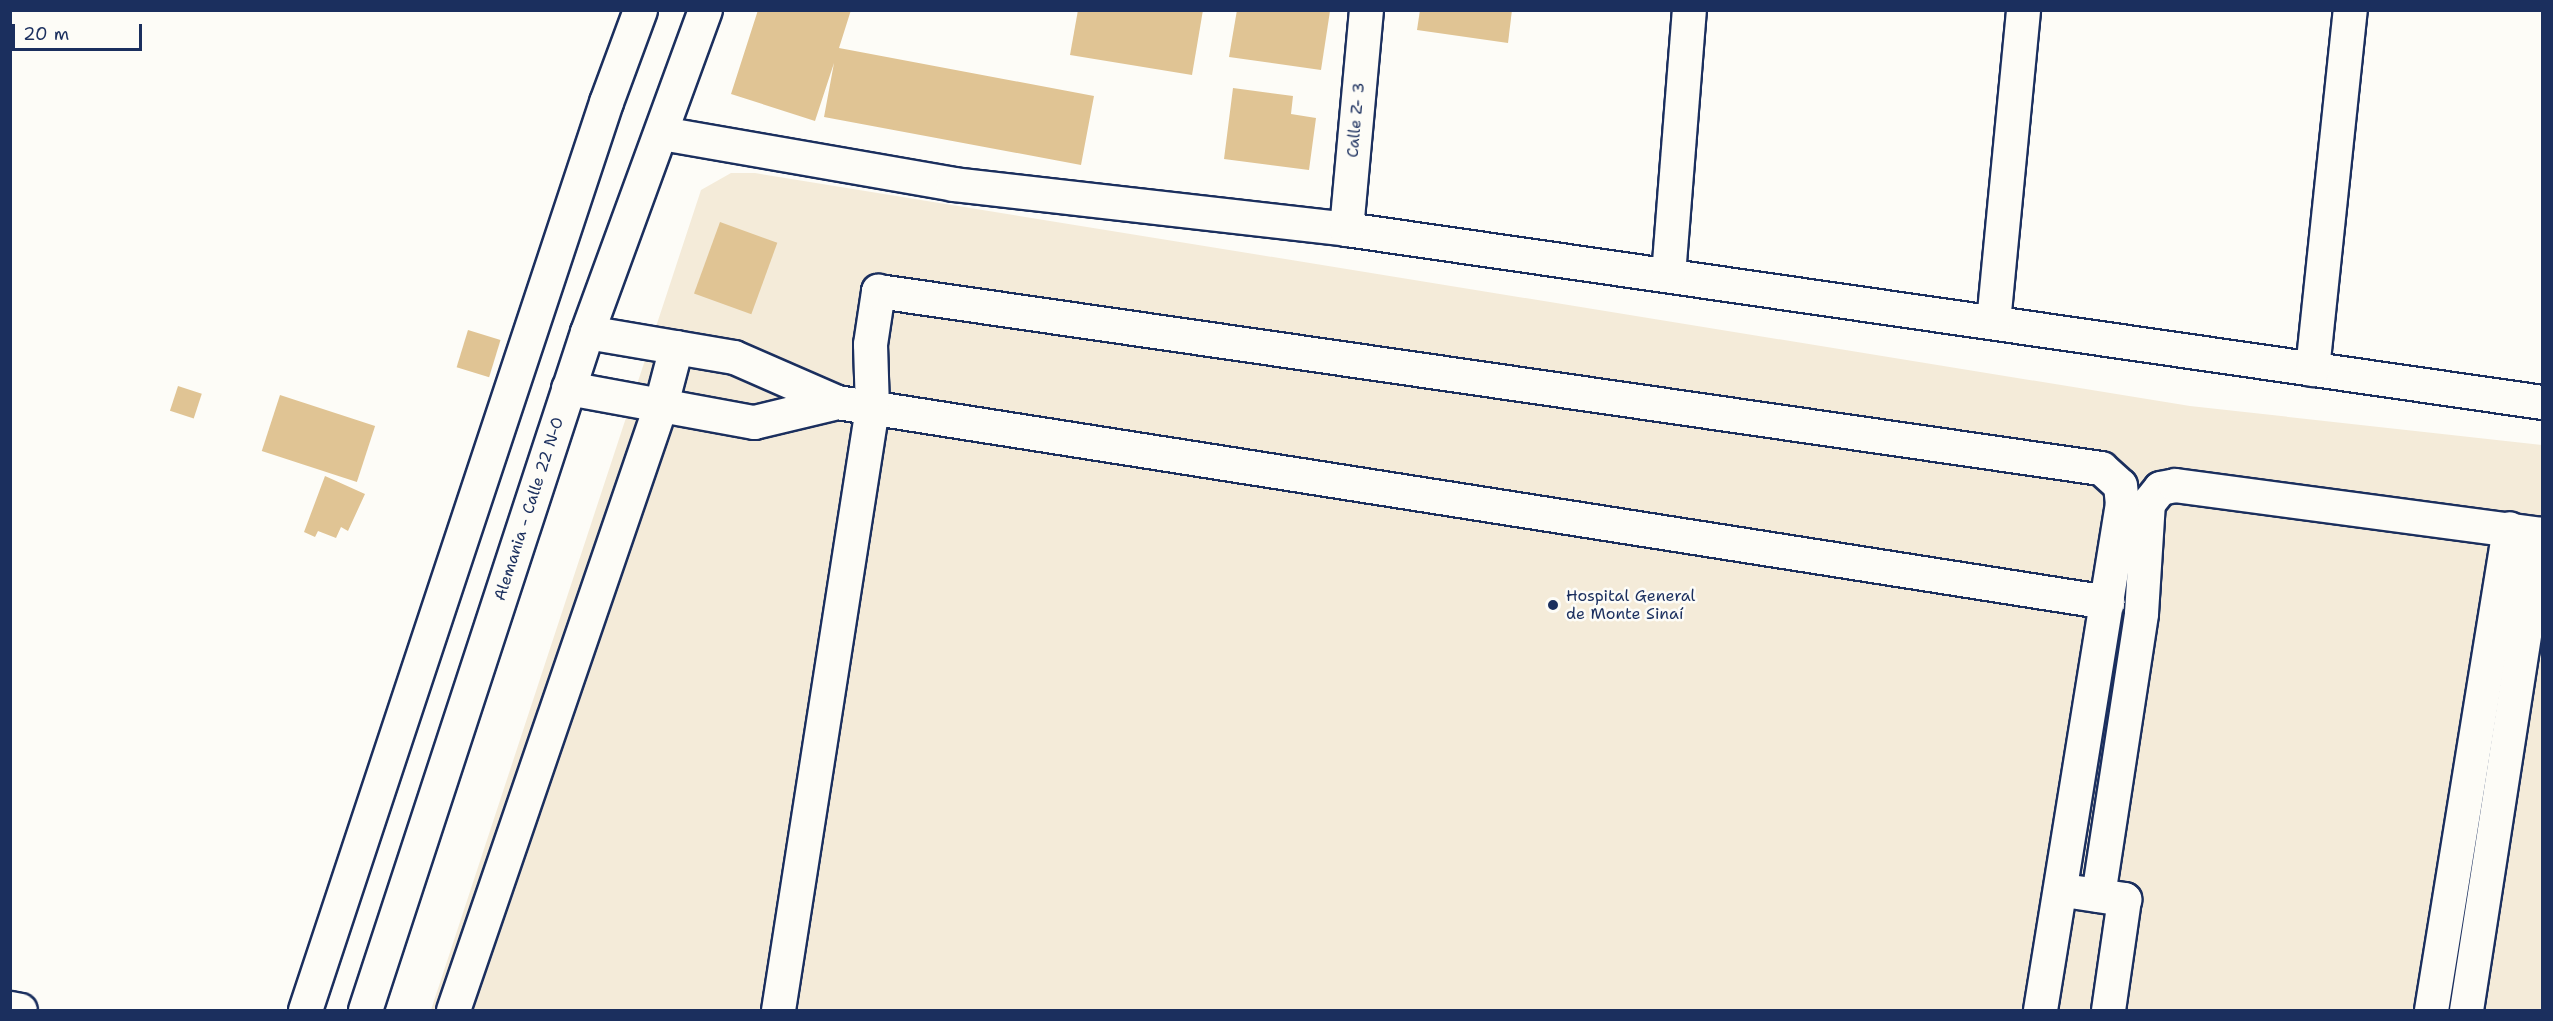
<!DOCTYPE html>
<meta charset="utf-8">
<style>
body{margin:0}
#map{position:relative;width:2553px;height:1021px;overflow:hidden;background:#fdfcf7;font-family:"Shantell Sans",sans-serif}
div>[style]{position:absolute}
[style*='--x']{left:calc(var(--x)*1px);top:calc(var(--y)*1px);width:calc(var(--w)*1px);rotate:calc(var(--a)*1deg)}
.built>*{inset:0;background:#f4ebd9}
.building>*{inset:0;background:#e0c494;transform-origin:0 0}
.roads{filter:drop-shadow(2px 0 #1b2f5e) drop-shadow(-2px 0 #1b2f5e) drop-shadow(0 2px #1b2f5e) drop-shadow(0 -2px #1b2f5e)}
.minor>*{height:33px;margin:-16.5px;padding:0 16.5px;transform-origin:16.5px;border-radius:16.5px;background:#fdfcf7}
.dots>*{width:16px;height:16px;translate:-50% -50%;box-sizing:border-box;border:3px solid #fdfcf7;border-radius:50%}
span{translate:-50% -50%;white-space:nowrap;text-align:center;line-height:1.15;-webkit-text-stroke:5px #fdfcf7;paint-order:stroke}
.street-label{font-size:16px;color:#1b2f5e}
.poi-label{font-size:16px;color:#1b2f5e}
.left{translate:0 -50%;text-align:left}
.frame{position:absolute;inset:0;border:12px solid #1b2f5e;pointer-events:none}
.scale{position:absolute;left:12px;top:24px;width:130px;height:27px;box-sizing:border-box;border:3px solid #1b2f5e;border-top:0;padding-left:8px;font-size:18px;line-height:21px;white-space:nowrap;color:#1b2f5e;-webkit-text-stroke:4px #fdfcf7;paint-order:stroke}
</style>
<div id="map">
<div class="built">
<div style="clip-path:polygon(731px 173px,755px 173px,2190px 406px,2542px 445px,2542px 1010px,431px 1010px,701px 190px)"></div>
</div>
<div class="building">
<div style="clip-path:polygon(758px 10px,851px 10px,839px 48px,1094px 96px,1081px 165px,824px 117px,834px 63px,815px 121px,731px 94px)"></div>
<div style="clip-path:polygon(1078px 10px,1203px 10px,1192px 75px,1070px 55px)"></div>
<div style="clip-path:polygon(1237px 10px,1330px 11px,1321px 70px,1229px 57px)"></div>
<div style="clip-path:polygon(1420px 10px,1512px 10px,1508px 43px,1417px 30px)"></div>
<div style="clip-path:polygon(1233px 88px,1293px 96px,1291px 114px,1316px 118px,1309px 170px,1224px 159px)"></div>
<div style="left:720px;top:222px;width:61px;height:76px;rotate:20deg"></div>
<div style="left:468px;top:330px;width:34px;height:39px;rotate:17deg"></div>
<div style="left:178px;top:386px;width:25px;height:26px;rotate:18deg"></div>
<div style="left:280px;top:395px;width:100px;height:59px;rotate:18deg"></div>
<div style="clip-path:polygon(325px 476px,365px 494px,348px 531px,341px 527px,336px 538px,318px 531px,315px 537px,304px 532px)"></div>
</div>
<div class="roads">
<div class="minor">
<div style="--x:662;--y:133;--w:295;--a:9.9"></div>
<div style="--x:953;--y:184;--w:396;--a:6.5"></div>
<div style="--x:1346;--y:229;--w:1208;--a:8.23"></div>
<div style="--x:1346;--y:229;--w:220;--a:-84.8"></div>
<div style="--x:1668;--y:275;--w:266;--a:-85.5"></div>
<div style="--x:1993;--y:322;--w:313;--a:-84.5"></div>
<div style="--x:587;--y:332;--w:149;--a:9.7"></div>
<div style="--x:734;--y:357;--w:112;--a:23.6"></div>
<div style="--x:837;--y:402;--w:1286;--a:8.95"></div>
<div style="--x:2312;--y:369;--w:361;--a:-84"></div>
<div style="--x:568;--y:388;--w:189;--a:10.4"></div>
<div style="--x:754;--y:422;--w:85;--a:-13.5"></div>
<div style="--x:2077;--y:892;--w:48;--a:8.5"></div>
<div style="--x:2124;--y:899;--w:112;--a:98.2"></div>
<div style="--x:2098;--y:895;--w:285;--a:-81.3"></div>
<div style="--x:2141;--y:613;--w:110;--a:-86.4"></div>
<div style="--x:2148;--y:503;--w:19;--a:-51"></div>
<div style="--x:2160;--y:488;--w:15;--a:-11"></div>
<div style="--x:2175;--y:485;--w:370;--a:7.6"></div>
<div style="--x:10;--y:1008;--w:10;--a:11"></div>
<div style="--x:305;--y:1010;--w:957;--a:-71.66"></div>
<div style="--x:606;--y:102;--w:98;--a:-69.7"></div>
<div style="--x:365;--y:1010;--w:713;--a:-71.87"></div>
<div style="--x:587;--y:332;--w:343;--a:-69.9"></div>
<div style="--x:453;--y:1010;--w:641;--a:-71.06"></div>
<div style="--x:661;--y:404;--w:59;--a:-75.3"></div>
<div style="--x:778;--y:1010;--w:609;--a:-81.13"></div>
<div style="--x:872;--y:408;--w:64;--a:-91.8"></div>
<div style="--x:870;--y:344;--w:54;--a:-81.4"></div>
<div style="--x:878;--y:291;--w:1236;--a:8.24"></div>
<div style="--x:2101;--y:468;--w:25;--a:42"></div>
<div style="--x:2120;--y:485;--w:18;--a:84"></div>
<div style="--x:2122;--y:503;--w:514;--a:99.19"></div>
<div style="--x:2431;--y:1010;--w:488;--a:-80.8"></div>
<div style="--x:2466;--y:1010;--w:482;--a:-81.2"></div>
</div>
</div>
<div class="dots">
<div style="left:1553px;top:605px;background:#1b2f5e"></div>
</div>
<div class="street-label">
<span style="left:1356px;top:120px;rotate:-85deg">Calle Z- 3</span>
<span style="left:529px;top:509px;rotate:-72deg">Alemania - Calle 22 N-O</span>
</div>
<div class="poi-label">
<span class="left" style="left:1566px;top:605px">Hospital General<br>de Monte Sinaí</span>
</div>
<div class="frame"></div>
<div class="scale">20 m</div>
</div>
